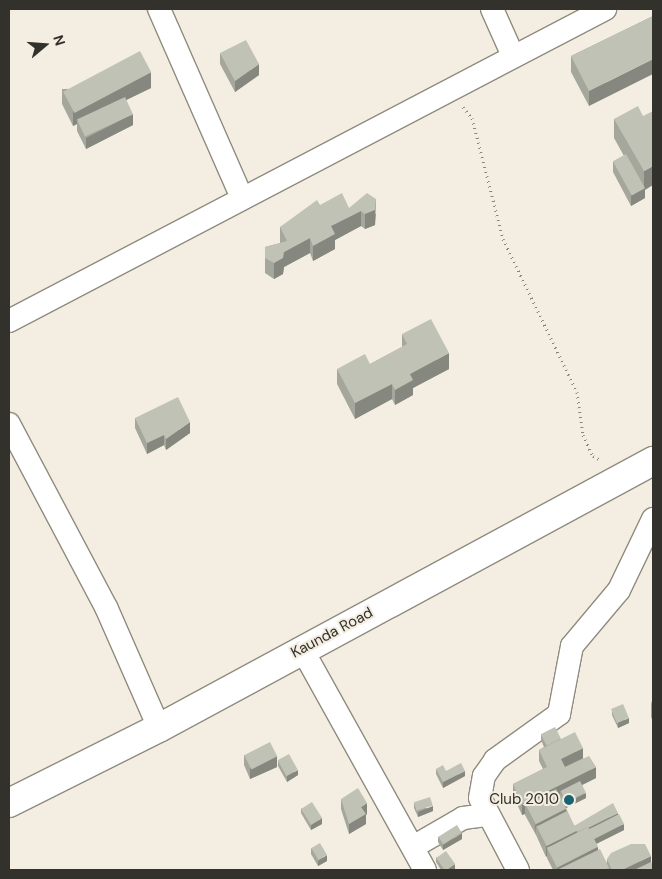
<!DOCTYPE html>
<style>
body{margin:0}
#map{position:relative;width:662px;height:879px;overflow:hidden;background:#f4eee2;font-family:"DM Sans",sans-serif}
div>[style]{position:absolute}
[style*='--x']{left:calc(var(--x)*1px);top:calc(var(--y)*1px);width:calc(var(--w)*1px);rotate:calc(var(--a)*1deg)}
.path>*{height:3px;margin-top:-1.5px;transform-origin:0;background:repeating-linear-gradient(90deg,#8a867e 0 1px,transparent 0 5px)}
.roads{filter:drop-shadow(1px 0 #908b7f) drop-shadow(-1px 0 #908b7f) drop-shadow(0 1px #908b7f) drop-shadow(0 -1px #908b7f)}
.street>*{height:22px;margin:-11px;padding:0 11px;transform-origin:11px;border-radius:11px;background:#fff}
.secondary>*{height:28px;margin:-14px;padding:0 14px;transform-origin:14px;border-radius:14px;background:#fff}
.wall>*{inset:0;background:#a5a79c}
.shaded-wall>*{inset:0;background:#86887f}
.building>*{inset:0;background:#c0c2b5;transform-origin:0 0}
.dots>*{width:14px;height:14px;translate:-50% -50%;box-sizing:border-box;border:2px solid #f4eee2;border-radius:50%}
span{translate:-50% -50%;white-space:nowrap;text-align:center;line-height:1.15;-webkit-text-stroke:4px #f4eee2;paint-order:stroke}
.street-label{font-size:15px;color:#33312c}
.poi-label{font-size:15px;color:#33312c}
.right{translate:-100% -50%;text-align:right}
.frame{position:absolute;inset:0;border:10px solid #33312c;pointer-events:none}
.north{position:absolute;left:20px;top:20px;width:50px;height:50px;-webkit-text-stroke:4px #f4eee2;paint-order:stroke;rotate:72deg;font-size:14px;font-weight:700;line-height:20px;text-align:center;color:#33312c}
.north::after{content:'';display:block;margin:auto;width:18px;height:22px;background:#33312c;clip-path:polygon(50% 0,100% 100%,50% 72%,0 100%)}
</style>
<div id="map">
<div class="path">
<div style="--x:463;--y:107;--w:14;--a:51"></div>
<div style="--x:472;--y:118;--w:125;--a:75.6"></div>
<div style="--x:503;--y:239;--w:170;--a:64.2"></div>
<div style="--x:577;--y:392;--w:43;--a:82.1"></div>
<div style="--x:583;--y:435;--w:23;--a:65"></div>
<div style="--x:593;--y:456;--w:9;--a:27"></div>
</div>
<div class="roads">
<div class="street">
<div style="--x:159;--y:9;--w:206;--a:66.3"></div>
<div style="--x:492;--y:9;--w:51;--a:65.9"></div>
<div style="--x:9;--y:321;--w:673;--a:-27.63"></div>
<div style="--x:9;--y:424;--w:207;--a:62.1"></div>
<div style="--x:106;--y:607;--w:132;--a:66.3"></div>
<div style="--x:302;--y:649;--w:253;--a:60.9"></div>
<div style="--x:413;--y:847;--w:58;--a:-30.1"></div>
<div style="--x:463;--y:818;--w:25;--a:-7"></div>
<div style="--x:518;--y:870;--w:81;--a:-117.8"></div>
<div style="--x:480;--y:798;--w:22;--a:-80"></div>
<div style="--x:484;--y:776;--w:19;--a:-55"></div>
<div style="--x:495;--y:760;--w:79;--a:-35.7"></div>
<div style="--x:559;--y:714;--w:69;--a:-79.2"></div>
<div style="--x:572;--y:646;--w:73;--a:-50"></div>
<div style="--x:619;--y:590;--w:79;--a:-64.4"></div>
</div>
<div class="secondary">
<div style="--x:9;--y:803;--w:168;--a:-26.6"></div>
<div style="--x:159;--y:728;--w:562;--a:-28.39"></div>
</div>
</div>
<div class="wall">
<div style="clip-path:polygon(653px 16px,589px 106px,571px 72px,571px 56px)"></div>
<div style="clip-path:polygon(220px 53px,259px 75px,235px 92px,220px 64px)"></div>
<div style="clip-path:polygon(151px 88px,126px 100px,133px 125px,86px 149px,77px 131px,77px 124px,73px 126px,62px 104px,62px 89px)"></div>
<div style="clip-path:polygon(643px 116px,645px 198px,631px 206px,613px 172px,613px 162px,624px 156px,614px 138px,614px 119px)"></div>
<div style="clip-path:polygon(320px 205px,349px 208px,376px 214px,375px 225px,365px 229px,361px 226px,335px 240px,335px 249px,313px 261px,310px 253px,284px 267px,283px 274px,274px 279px,265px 273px,265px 247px,280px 243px,280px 227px)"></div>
<div style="clip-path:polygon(402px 334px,449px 369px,413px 388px,413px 395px,395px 405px,392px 399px,355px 419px,337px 384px,337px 369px,370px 364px,402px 347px)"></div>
<div style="clip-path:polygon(135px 418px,190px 433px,166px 450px,164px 445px,147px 454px,135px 428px)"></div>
<div style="clip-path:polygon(653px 701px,653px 722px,651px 717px,651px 702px)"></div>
<div style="clip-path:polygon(612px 710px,629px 723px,618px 728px,612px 715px)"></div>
<div style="clip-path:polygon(541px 734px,561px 739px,583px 758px,596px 778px,582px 785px,586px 798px,566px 808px,574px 826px,618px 815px,624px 830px,596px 844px,598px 850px,607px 863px,607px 859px,651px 862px,653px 870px,553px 870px,547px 858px,547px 856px,546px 857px,536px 835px,525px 815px,525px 814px,522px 815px,513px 795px,513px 784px,543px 769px,539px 761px,539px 750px,544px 747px,541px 740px)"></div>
<div style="clip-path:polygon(244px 755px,277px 767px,250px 779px,244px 765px)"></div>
<div style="clip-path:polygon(278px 761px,298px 775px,287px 782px,278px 766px)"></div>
<div style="clip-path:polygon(436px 769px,446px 771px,465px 776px,443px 788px,436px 774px)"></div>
<div style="clip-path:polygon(341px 799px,367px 814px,366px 815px,366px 824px,349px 834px,341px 809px)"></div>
<div style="clip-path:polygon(414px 803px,433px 811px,418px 817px,414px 808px)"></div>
<div style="clip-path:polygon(301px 808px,322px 824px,311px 830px,301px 813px)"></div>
<div style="clip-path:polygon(438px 837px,462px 839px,443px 850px,438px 842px)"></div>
<div style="clip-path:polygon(311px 848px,327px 861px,318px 866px,311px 854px)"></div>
<div style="clip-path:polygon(436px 857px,455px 870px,441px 870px,436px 862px)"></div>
</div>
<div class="shaded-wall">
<div style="clip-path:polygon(653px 59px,653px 74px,589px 106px,589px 91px)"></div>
<div style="clip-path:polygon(259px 64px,259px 75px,235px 92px,235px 81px)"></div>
<div style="clip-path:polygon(151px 72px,151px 88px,79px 123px,77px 120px,77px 124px,73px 126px,73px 111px)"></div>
<div style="clip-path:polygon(133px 114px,133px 125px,86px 149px,86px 138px)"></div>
<div style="clip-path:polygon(653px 166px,653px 185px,645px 190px,645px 198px,631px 206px,631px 195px,644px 189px,644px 171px)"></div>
<div style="clip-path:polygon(376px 199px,375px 225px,365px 229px,365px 214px)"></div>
<div style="clip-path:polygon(361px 211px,361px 226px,335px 240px,335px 249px,313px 261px,313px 246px,331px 226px)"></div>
<div style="clip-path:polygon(310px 238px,310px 253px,284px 267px,283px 274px,274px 279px,274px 263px,284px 252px)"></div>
<div style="clip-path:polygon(449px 353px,449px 369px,413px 388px,413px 395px,395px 405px,395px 390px,410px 374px)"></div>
<div style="clip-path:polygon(392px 384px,392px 399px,355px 419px,355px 403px)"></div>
<div style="clip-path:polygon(190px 422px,190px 433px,166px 450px,166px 439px)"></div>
<div style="clip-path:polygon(164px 435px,164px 445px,147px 454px,147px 443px)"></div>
<div style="clip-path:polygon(629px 718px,629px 723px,618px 728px,618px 723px)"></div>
<div style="clip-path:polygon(583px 748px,583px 758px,561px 769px,561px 759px)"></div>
<div style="clip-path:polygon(277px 756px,277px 767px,250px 779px,250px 768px)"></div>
<div style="clip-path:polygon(596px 767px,596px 778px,562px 795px,560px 791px,560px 796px,525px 804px,525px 814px,522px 815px,522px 804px)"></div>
<div style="clip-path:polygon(298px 770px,298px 775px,287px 782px,287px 776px)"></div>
<div style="clip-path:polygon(465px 771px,465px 776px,443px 788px,443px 782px)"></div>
<div style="clip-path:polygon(586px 793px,586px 798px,566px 808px,566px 803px)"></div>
<div style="clip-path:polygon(367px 803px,367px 814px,366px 815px,366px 824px,349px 834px,349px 824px,361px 807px)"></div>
<div style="clip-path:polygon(433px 806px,433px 811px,418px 817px,418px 812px)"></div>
<div style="clip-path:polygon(566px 809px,566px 820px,536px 826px,535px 835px,535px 825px)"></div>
<div style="clip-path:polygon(618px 813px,618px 818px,577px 833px)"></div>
<div style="clip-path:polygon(322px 818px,322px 824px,311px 830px,311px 825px)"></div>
<div style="clip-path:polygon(624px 824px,624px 830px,594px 845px,594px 839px)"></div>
<div style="clip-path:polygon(577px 831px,577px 841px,547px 847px,547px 856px,546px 857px,546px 846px)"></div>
<div style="clip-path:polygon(462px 833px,462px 839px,443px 850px,443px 845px)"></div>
<div style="clip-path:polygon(598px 847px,598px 858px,559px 869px,559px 870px,557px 870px,557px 868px)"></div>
<div style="clip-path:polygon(327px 855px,327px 861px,318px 866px,318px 861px)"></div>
<div style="clip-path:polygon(651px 856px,651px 867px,643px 870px,622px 870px)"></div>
<div style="clip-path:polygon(455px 864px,455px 870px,445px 870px)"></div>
</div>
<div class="building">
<div style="clip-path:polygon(653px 16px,653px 59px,589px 91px,571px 56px)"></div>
<div style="clip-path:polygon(246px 40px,259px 64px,235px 81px,220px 53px)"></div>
<div style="left:140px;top:51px;width:24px;height:87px;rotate:62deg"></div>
<div style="left:125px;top:97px;width:19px;height:53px;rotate:65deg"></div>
<div style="clip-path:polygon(638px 106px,643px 116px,653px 111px,653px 166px,644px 171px,614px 119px)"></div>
<div style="left:626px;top:154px;width:39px;height:15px;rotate:61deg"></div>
<div style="clip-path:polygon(342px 193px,349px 208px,367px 193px,376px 199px,375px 210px,365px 214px,361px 211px,331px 226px,335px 234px,313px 246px,310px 238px,284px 252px,283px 258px,274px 263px,265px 258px,265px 247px,287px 241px,280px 227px,317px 200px,320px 205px)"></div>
<div style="clip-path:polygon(431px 319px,449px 353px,410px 374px,413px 380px,395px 390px,392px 384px,355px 403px,337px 369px,365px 354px,370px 364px,407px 344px,402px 334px)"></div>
<div style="clip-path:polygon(178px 397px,190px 422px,166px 439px,164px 435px,147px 443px,135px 418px)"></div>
<div style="clip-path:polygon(653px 701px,653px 707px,651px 702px)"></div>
<div style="left:623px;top:704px;width:15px;height:13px;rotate:67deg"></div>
<div style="left:555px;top:727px;width:13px;height:16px;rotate:63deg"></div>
<div style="clip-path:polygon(575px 732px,583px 748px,561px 759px,565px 767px,589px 756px,596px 767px,522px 804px,513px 784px,547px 767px,539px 750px)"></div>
<div style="left:270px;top:742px;width:16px;height:29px;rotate:63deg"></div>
<div style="left:289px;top:754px;width:18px;height:13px;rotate:61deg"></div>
<div style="clip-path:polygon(461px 763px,465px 771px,443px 782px,436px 769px,443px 765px,446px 771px)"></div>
<div style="left:580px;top:781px;width:13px;height:22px;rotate:63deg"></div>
<div style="clip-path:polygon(358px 788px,367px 803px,361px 807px,366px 814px,349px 824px,341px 799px)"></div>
<div style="left:556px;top:789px;width:22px;height:34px;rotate:63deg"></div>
<div style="left:430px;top:797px;width:9px;height:17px;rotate:72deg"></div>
<div style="left:312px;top:802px;width:19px;height:13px;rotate:58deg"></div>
<div style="clip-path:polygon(613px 803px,618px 813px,588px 828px,588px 827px,577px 832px,574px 826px)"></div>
<div style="left:567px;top:811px;width:22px;height:34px;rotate:63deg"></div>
<div style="left:619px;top:814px;width:11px;height:34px;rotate:63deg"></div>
<div style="left:457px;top:825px;width:9px;height:22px;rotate:58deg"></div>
<div style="left:588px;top:827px;width:22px;height:46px;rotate:63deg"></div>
<div style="left:320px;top:843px;width:14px;height:10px;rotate:60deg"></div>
<div style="clip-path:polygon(631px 844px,645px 844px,651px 856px,622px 870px,612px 870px,607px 859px,611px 853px)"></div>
<div style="clip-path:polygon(600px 849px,609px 868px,604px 870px,560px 870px,559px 869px)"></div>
<div style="left:446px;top:851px;width:16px;height:12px;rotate:55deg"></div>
<div style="clip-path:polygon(651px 862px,653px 867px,653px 870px,634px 870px)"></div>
</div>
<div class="dots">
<div style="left:569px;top:800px;background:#1a6471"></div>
</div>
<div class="street-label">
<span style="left:332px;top:633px;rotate:-28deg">Kaunda Road</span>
</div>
<div class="poi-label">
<span class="right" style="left:559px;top:800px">Club 2010</span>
</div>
<div class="frame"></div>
<div class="north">N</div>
</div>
